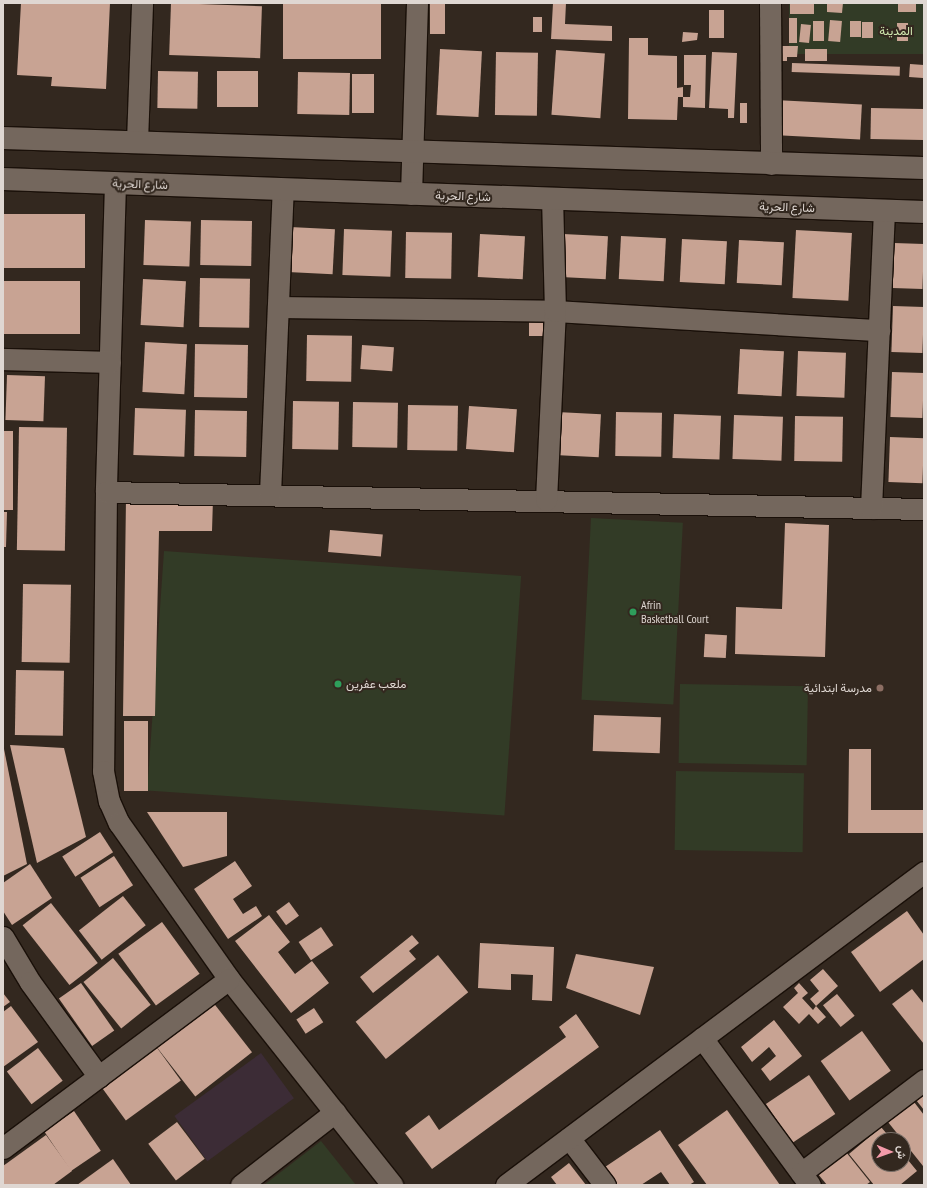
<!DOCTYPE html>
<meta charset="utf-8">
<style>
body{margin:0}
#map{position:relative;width:927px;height:1188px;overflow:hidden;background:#33281f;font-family:"PT Sans Narrow",Vazirmatn,sans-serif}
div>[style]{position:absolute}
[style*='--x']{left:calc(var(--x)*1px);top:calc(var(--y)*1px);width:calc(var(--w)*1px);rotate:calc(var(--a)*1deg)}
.medical>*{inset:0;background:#3c2c36;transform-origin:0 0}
.green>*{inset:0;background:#323b26;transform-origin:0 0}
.building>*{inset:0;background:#c8a393;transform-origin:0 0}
.roads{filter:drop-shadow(1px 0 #1a1009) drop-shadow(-1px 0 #1a1009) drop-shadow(0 1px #1a1009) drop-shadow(0 -1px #1a1009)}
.minor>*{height:21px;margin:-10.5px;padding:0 10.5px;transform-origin:10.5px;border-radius:10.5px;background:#74675d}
.secondary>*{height:22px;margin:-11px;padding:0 11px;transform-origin:11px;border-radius:11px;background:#74675d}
.dots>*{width:11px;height:11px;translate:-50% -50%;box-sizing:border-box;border:2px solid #33281f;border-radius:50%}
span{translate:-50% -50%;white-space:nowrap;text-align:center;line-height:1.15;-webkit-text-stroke:4px #33281f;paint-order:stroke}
.park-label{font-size:12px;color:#d2ebb2}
.street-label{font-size:12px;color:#dfd7d2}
.poi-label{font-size:12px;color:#dfd7d2}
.left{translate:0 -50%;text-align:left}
.right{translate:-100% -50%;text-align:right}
.frame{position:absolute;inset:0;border:4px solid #dfd7d2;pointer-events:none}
.north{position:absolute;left:871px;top:1132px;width:40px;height:40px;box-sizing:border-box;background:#33281f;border:1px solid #786e67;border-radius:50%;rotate:92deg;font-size:11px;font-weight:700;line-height:16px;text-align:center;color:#dfd7d2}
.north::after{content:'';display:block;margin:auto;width:14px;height:18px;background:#f39aa9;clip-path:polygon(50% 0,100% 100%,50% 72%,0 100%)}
</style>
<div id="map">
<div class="medical">
<div style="left:261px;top:1053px;width:56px;height:107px;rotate:54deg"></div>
</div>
<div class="green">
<div style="left:789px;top:3px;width:135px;height:51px"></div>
<div style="left:591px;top:518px;width:92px;height:182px;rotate:3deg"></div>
<div style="left:164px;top:551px;width:358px;height:240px;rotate:4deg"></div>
<div style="left:680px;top:684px;width:128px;height:79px;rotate:1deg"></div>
<div style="left:676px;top:771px;width:128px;height:79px;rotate:1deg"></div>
<div style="clip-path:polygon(321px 1141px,356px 1185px,264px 1185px)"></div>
</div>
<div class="building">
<div style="clip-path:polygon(21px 3px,110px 3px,106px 89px,51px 86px,52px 77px,17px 75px)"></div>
<div style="left:171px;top:3px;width:91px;height:52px;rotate:2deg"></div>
<div style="left:283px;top:3px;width:98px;height:56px"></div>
<div style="left:430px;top:3px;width:15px;height:31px"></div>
<div style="clip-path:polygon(553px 3px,566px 3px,565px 24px,612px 26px,612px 41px,551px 39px)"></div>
<div style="left:790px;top:3px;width:24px;height:11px"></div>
<div style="clip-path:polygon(827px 3px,843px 3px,842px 13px,827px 12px)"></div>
<div style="left:898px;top:3px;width:18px;height:9px"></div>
<div style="left:709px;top:10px;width:15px;height:28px"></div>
<div style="left:533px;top:17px;width:9px;height:15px"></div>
<div style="left:789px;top:18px;width:8px;height:25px"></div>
<div style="left:830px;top:20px;width:12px;height:21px;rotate:5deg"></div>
<div style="left:813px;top:21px;width:11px;height:20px"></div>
<div style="left:850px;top:21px;width:11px;height:16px"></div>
<div style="left:862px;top:22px;width:11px;height:16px"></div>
<div style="left:897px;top:23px;width:11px;height:18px"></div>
<div style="left:801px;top:24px;width:10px;height:18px;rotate:6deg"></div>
<div style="clip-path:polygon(683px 32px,698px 33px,697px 40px,682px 42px)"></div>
<div style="clip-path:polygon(629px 38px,648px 38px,648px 55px,677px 56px,677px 88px,683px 87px,683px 97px,678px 97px,677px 120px,628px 119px)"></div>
<div style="clip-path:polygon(781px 46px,798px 46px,797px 57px,787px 57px,787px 61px,780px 61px)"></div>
<div style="left:440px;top:49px;width:42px;height:66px;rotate:3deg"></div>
<div style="left:805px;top:49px;width:22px;height:12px"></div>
<div style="left:556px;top:50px;width:49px;height:65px;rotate:4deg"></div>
<div style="left:496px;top:52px;width:42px;height:63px;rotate:1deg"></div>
<div style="clip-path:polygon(712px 52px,737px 53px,734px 118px,728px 118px,728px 109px,709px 108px)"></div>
<div style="clip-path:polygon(684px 55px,706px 55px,705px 108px,683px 107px,683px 97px,690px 97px,691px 85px,684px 85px)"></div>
<div style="left:792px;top:63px;width:108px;height:9px;rotate:2deg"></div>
<div style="left:910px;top:64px;width:14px;height:13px;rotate:4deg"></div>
<div style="left:158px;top:71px;width:40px;height:37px;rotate:1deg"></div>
<div style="left:217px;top:71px;width:41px;height:36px"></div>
<div style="left:298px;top:72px;width:52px;height:42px;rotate:1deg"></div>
<div style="left:352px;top:74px;width:22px;height:39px"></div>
<div style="left:775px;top:100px;width:87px;height:35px;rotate:3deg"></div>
<div style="left:740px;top:103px;width:7px;height:20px"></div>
<div style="left:871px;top:108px;width:53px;height:31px;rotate:1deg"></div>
<div style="left:3px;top:214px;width:82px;height:54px"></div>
<div style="left:145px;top:220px;width:46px;height:45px;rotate:2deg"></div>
<div style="left:201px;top:220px;width:51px;height:45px;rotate:1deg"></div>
<div style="left:290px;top:227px;width:45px;height:45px;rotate:3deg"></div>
<div style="left:344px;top:229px;width:48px;height:46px;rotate:2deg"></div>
<div style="left:796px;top:230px;width:56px;height:68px;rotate:3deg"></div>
<div style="left:406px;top:232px;width:46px;height:46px;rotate:1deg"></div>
<div style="left:480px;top:234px;width:45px;height:43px;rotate:3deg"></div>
<div style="left:563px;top:234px;width:45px;height:43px;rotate:3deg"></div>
<div style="left:621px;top:236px;width:45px;height:43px;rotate:3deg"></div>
<div style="left:682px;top:239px;width:45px;height:43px;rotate:3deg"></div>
<div style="left:739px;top:240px;width:45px;height:43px;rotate:3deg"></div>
<div style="left:894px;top:243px;width:30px;height:45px;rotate:2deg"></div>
<div style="left:200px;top:278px;width:50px;height:49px;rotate:1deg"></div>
<div style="left:143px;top:279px;width:43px;height:46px;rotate:3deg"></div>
<div style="left:3px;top:281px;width:77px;height:53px"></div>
<div style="left:893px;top:306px;width:31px;height:46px;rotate:2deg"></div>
<div style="left:529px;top:320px;width:16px;height:16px"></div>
<div style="left:307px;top:335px;width:45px;height:46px;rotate:1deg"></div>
<div style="left:145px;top:342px;width:42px;height:50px;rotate:3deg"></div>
<div style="left:195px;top:344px;width:53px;height:53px;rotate:1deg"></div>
<div style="left:362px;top:345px;width:32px;height:24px;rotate:4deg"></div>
<div style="left:740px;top:349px;width:44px;height:45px;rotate:3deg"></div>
<div style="left:798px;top:351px;width:48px;height:45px;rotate:2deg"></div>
<div style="left:892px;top:372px;width:32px;height:45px;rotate:2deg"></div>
<div style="left:7px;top:375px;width:38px;height:45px;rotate:2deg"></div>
<div style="left:293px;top:401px;width:46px;height:48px;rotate:1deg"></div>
<div style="left:353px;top:402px;width:45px;height:45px;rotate:1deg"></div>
<div style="left:408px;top:405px;width:50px;height:45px;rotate:1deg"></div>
<div style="left:469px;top:406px;width:48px;height:43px;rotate:4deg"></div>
<div style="left:135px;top:408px;width:51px;height:47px;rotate:2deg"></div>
<div style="left:195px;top:410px;width:52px;height:46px;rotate:1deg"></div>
<div style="left:557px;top:412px;width:44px;height:43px;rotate:3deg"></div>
<div style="left:616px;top:412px;width:46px;height:44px;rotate:1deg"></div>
<div style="left:674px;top:414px;width:47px;height:44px;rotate:2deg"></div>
<div style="left:734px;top:415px;width:49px;height:44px;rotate:2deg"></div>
<div style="left:795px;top:416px;width:48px;height:45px;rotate:1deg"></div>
<div style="left:19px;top:427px;width:48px;height:123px;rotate:1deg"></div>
<div style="left:3px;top:431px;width:10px;height:79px"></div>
<div style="left:890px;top:437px;width:34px;height:45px;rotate:2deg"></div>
<div style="clip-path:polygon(126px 498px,213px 499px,212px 531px,159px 531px,155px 716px,123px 716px)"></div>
<div style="clip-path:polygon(3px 512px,7px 512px,6px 547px,3px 547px)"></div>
<div style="clip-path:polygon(785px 523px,829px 525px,825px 657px,735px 654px,736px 607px,782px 609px)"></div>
<div style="left:330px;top:530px;width:53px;height:22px;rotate:5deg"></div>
<div style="left:23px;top:584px;width:48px;height:78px;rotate:1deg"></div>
<div style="left:705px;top:634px;width:22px;height:23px;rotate:3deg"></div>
<div style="left:16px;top:670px;width:48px;height:65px;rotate:1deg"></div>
<div style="left:594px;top:715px;width:67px;height:36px;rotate:2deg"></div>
<div style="left:124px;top:721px;width:24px;height:70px"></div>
<div style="clip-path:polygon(3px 744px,27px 864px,3px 876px)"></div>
<div style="clip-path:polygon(10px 745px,64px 748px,86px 837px,37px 863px)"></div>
<div style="clip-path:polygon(849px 749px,871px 749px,871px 810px,924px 810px,924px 833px,848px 833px)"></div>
<div style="clip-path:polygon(147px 812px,227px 812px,227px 856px,183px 867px)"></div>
<div style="left:100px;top:832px;width:24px;height:45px;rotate:57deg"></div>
<div style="left:114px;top:856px;width:35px;height:40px;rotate:57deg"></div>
<div style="clip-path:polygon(235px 861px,252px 886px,233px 899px,243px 914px,256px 906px,262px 916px,228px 939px,194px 889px)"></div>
<div style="clip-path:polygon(30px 864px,52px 898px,12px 925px,3px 911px,3px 883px)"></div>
<div style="left:123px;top:896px;width:37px;height:56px;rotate:52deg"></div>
<div style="left:289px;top:902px;width:17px;height:16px;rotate:54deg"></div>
<div style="left:51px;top:903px;width:76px;height:36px;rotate:52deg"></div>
<div style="clip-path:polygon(907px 911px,924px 935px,924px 959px,880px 992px,851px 952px)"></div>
<div style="clip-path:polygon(269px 915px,290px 942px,278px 952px,295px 974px,312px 961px,329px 983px,291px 1013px,235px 941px)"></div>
<div style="left:162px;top:922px;width:64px;height:54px;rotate:54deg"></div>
<div style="left:321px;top:927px;width:22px;height:27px;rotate:56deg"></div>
<div style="clip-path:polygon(412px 935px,419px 943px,409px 951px,416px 959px,373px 993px,360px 977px)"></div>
<div style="clip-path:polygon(480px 943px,554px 947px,552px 1001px,532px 1000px,533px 975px,511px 974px,511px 990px,478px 988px)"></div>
<div style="clip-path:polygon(576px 954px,654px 967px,640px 1015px,566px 988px)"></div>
<div style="left:438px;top:955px;width:48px;height:106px;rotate:51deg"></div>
<div style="left:113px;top:958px;width:60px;height:38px;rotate:51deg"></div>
<div style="clip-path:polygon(823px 969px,838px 986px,816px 1006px,810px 999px,819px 991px,810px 980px)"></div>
<div style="left:81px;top:983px;width:58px;height:27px;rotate:55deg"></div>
<div style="clip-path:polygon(799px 983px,808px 993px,802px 998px,813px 1010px,816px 1006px,826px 1017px,818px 1024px,809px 1014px,799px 1024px,783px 1007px,798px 993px,794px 988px)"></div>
<div style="clip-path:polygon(912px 989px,924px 1004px,924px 1044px,892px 1004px)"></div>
<div style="clip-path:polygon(3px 993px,10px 1002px,3px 1007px)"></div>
<div style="left:837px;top:994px;width:28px;height:18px;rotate:51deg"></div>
<div style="left:212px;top:1001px;width:65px;height:72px;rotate:52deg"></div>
<div style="clip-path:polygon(11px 1006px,38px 1042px,3px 1067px,3px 1012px)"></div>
<div style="left:314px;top:1008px;width:17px;height:21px;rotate:57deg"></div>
<div style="clip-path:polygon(576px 1014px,599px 1047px,432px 1169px,405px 1133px,429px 1115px,439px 1130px,566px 1037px,559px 1027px)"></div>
<div style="clip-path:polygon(774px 1020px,802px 1056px,770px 1081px,761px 1069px,776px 1056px,769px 1047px,752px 1062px,741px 1047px)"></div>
<div style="left:862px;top:1031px;width:49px;height:51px;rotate:54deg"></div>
<div style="left:155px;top:1045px;width:44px;height:68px;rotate:54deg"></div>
<div style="left:38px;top:1048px;width:41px;height:39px;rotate:53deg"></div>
<div style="left:809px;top:1075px;width:47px;height:52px;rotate:56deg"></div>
<div style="clip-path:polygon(924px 1094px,924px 1110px,916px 1100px)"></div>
<div style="clip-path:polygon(914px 1102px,924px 1115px,923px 1166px,888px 1122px)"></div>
<div style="clip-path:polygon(727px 1110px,780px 1185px,707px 1185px,678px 1145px)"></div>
<div style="left:74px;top:1111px;width:48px;height:36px;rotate:56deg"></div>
<div style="left:177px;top:1122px;width:46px;height:36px;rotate:53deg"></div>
<div style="clip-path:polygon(881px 1127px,892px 1140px,879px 1140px,879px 1164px,903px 1164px,903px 1154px,917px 1171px,900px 1185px,874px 1185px,849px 1154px)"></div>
<div style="clip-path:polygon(660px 1130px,694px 1182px,689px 1185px,670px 1185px,661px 1172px,641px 1185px,617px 1185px,605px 1167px)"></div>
<div style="clip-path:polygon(46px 1135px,72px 1171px,53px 1185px,3px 1185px,3px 1166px)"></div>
<div style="clip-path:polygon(846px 1152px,870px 1182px,866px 1185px,827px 1185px,818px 1174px)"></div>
<div style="clip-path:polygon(113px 1159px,131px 1185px,77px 1185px)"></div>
<div style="clip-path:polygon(569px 1163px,586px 1185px,557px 1185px,551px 1177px)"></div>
</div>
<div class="roads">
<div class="minor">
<div style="--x:770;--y:3;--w:161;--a:89.6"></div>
<div style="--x:137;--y:141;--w:138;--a:-87.9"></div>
<div style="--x:115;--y:183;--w:309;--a:91.7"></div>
<div style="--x:106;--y:492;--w:279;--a:90.6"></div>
<div style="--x:103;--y:771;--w:31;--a:79"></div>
<div style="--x:109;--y:801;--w:24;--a:66"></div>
<div style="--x:119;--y:823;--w:191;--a:54.8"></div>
<div style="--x:229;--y:979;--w:263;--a:51.6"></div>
<div style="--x:411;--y:194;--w:191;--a:-88.2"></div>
<div style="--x:278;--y:307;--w:277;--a:0.8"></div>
<div style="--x:555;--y:311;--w:325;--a:3.4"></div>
<div style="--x:3;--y:359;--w:107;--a:1.6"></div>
<div style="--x:106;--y:492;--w:818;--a:1.19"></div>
<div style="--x:270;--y:494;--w:305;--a:-87.6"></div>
<div style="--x:546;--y:500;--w:189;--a:-87.3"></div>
<div style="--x:555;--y:311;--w:112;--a:-91.5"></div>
<div style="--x:871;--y:508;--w:298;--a:-87.5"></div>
<div style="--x:3;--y:937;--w:52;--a:59"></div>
<div style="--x:30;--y:982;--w:117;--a:54"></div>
<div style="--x:702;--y:1038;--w:182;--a:53.7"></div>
<div style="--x:569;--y:1138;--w:59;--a:52.5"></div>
<div style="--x:3;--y:1148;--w:282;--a:-36.8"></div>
<div style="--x:801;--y:1173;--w:154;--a:-37.1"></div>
<div style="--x:241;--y:1185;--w:119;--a:-37.8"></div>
<div style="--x:506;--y:1185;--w:522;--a:-36.83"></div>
</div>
<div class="secondary">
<div style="--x:3;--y:138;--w:921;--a:1.87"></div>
<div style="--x:3;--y:179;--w:922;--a:2.05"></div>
</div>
</div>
<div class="dots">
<div style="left:633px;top:612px;background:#2e9e5b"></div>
<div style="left:338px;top:684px;background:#2e9e5b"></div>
<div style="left:880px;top:688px;background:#8d6e63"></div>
</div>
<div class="park-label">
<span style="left:896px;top:31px">المدينة</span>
</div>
<div class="street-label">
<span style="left:140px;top:184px;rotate:2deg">شارع الحرية</span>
<span style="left:463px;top:196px;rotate:2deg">شارع الحرية</span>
<span style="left:787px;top:207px;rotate:2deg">شارع الحرية</span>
</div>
<div class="poi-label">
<span class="left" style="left:641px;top:612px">Afrin<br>Basketball Court</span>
<span class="left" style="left:346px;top:684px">ملعب عفرين</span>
<span class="right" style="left:872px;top:688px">مدرسة ابتدائية</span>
</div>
<div class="frame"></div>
<div class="north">ش</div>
</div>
